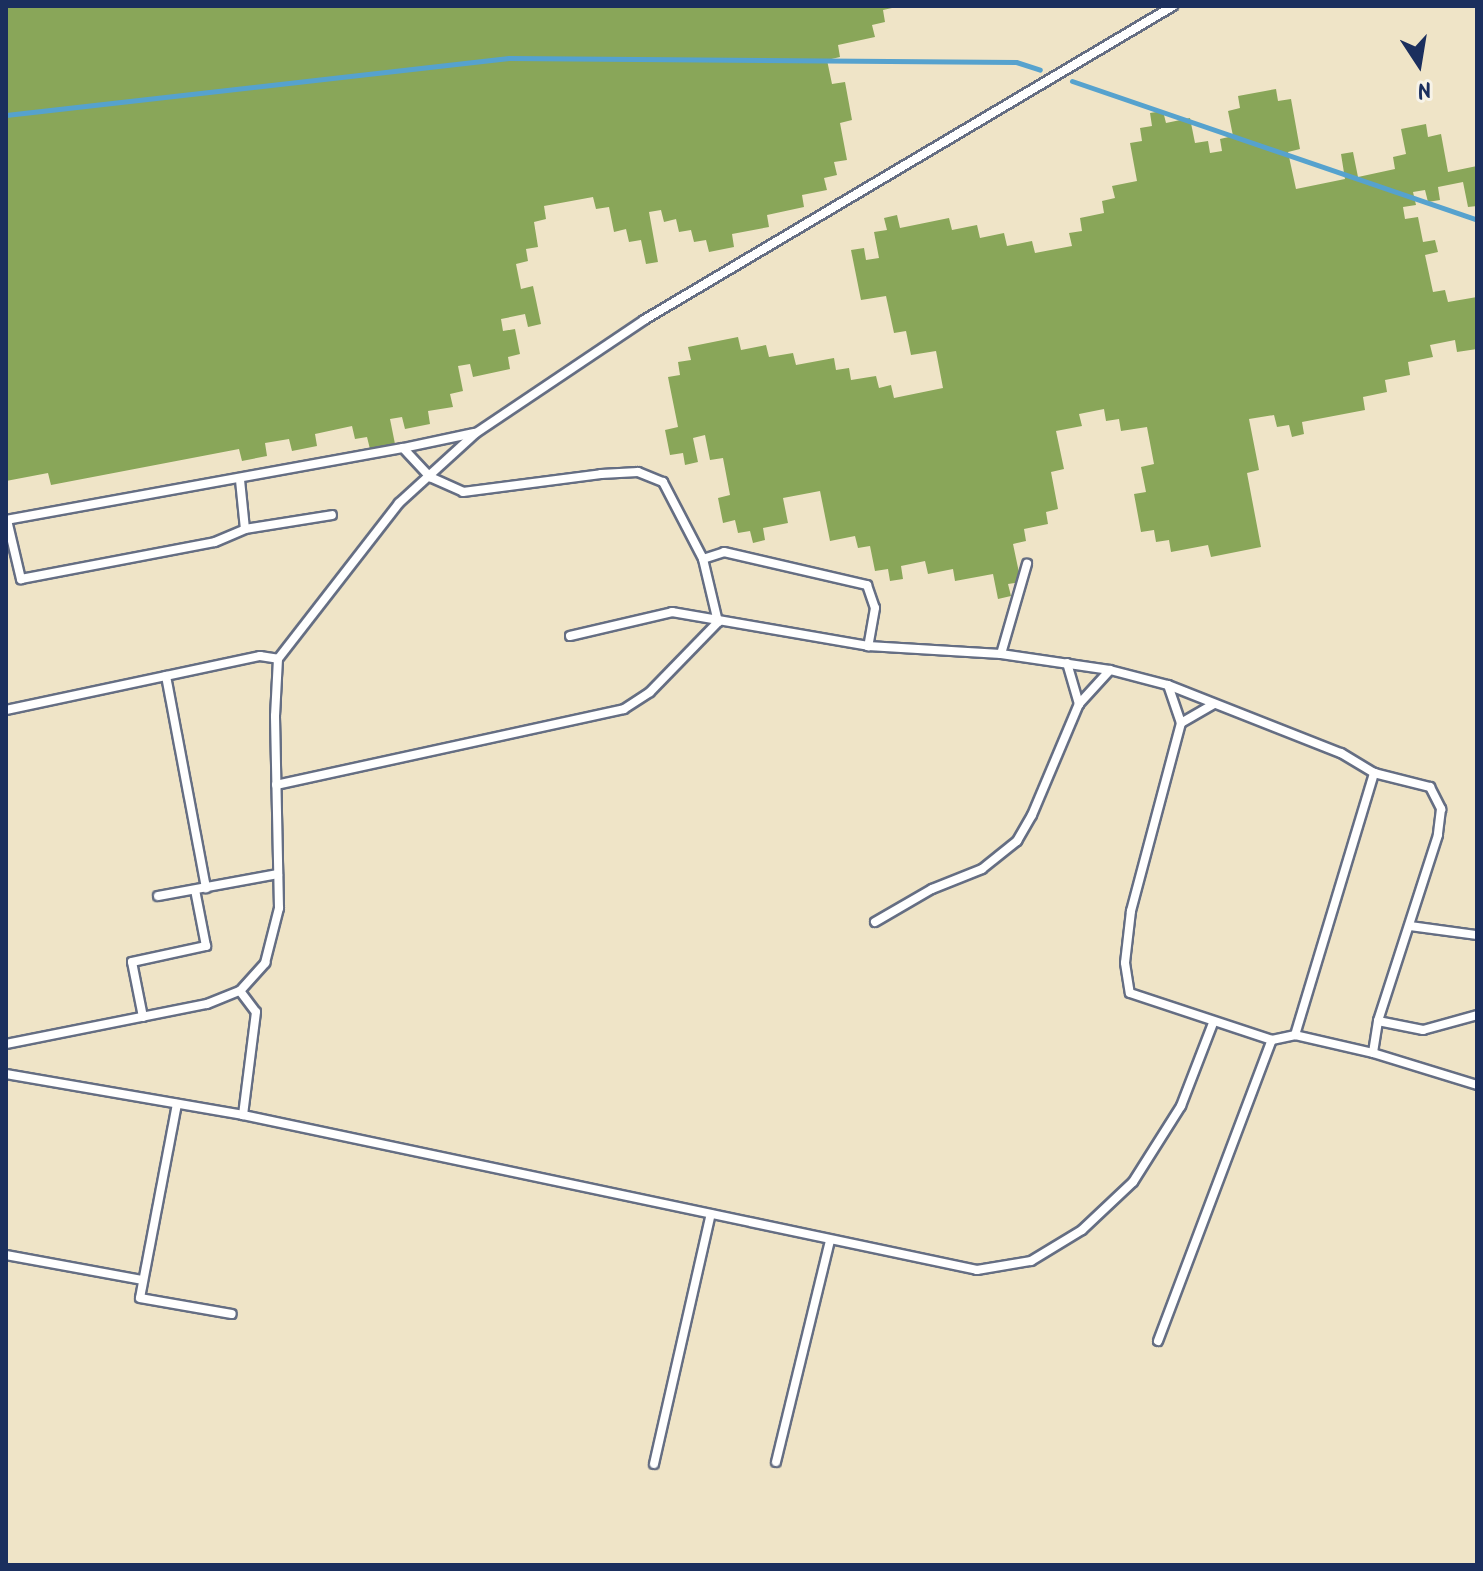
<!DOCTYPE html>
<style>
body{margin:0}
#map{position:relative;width:1483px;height:1571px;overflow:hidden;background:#efe4c7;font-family:Kalam,sans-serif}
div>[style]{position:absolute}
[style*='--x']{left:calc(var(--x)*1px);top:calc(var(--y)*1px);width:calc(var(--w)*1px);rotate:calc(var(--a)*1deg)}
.forest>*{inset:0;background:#89a659}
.stream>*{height:5px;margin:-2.5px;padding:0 2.5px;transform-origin:2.5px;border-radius:2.5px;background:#56a2ce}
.roads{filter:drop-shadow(2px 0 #656e83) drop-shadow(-2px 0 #656e83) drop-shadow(0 2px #656e83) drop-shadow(0 -2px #656e83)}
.service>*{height:8px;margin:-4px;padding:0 4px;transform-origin:4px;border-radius:4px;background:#fff}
span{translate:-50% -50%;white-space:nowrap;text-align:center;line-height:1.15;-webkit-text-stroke:6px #f7f3e8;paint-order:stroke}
.frame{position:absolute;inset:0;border:8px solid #1b2f5e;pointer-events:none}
.north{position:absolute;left:1379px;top:24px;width:80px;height:80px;-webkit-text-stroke:6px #f7f3e8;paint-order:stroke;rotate:168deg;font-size:22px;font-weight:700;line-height:32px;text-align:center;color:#1b2f5e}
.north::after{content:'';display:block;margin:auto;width:28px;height:36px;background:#1b2f5e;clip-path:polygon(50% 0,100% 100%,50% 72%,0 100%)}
</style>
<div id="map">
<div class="forest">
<div style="clip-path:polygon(6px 6px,901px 6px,883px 10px,885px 22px,872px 25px,875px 37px,838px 45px,840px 57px,827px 60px,832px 84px,845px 82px,852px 120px,840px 123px,847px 160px,834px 162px,837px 175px,824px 178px,827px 190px,802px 195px,804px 207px,767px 215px,769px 227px,732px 234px,734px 247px,709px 252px,706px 240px,694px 242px,691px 230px,679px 232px,676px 219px,664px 222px,661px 210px,649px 212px,658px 262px,646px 264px,641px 240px,629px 242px,626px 229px,614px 232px,609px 207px,596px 209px,593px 197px,544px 206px,546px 219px,534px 222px,538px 247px,526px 249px,528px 261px,516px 264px,521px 289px,533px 286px,541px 324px,528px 327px,525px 314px,501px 319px,503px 331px,515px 329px,520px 354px,508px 357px,510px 369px,473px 377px,470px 364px,458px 366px,463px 391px,450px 394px,453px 407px,428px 411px,430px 424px,405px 429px,402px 417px,390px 419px,395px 444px,370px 449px,367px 437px,355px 439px,352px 426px,315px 434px,317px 446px,292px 451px,289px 439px,265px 443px,267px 456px,242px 461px,239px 449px,51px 485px,48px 473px,6px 481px)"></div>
<div style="clip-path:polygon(1276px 89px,1278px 101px,1291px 99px,1300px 149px,1288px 152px,1296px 189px,1345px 179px,1341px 154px,1353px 152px,1358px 177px,1395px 169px,1393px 157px,1406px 154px,1401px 129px,1426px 124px,1428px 137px,1441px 134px,1448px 172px,1477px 166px,1477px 206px,1468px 207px,1463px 182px,1438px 187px,1440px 200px,1428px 202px,1425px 190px,1413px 192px,1416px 205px,1403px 207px,1405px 219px,1418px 217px,1423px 242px,1435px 240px,1438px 252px,1425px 255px,1433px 292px,1445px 290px,1448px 302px,1477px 297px,1477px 349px,1457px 352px,1455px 340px,1430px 345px,1433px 357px,1408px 362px,1410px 375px,1385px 380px,1387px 392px,1363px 397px,1365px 410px,1302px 422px,1304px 434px,1292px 437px,1289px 425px,1277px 427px,1274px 415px,1249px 419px,1259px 470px,1247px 473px,1261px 547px,1211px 557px,1208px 545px,1171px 552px,1169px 540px,1156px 542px,1154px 530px,1141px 532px,1134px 494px,1146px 492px,1141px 467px,1154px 464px,1147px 427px,1121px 431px,1119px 419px,1106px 421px,1104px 409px,1079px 414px,1082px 426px,1056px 431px,1064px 469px,1051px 472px,1058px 509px,1046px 512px,1048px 524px,1024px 529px,1026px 541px,1013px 544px,1021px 582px,1008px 584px,1011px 596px,998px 599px,993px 574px,955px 581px,953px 569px,928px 574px,925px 561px,901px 566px,903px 579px,890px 581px,888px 569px,875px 571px,870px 546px,858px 548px,855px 536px,830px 541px,820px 491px,783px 498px,788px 523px,763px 528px,765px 540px,753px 543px,750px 531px,738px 533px,735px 520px,723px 523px,718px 498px,730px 495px,723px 458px,710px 460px,705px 435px,693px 438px,698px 462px,685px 465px,683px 453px,670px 455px,665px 430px,678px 427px,668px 377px,680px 375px,678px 362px,691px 360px,688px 347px,738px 337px,741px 350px,766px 345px,769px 357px,793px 353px,796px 365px,834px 358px,836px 370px,849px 368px,851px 380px,876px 376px,879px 388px,891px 385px,894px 398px,943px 388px,936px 351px,911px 355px,906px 331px,894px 333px,886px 296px,861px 300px,851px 250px,864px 248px,866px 260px,879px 258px,874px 232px,887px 230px,884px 218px,897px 215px,900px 228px,949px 218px,952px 230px,977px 225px,980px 238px,1004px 233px,1007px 246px,1032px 241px,1035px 253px,1072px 246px,1069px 233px,1082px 231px,1080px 218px,1104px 213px,1102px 201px,1115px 198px,1112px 186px,1137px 181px,1130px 143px,1142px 141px,1140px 128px,1152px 126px,1150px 113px,1163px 111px,1166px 123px,1190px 118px,1195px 143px,1208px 141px,1210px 153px,1222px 151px,1220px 139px,1233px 136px,1228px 111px,1240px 108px,1238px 96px)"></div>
</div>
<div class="stream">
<div style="--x:1072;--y:81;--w:428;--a:18.9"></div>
<div style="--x:6;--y:115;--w:506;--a:-6.47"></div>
<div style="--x:509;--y:58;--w:507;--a:0.45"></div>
<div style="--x:1016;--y:62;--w:25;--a:18"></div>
</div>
<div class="roads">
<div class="service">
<div style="--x:474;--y:433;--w:73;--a:168.1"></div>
<div style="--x:403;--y:448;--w:40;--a:47"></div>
<div style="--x:430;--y:477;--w:36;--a:24"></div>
<div style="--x:463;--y:492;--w:139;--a:-7.4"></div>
<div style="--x:601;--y:474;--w:37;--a:-3"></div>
<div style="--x:638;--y:472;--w:27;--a:22"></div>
<div style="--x:663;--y:482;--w:87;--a:62.5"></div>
<div style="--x:703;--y:559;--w:65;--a:76.6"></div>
<div style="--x:240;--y:480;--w:49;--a:84.2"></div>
<div style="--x:6;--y:520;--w:403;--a:-10.3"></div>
<div style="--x:7;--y:520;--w:61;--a:76.7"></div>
<div style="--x:21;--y:579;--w:197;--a:-10.8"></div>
<div style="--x:215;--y:542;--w:33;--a:-23"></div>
<div style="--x:245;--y:529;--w:88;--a:-9.1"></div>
<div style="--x:703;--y:559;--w:22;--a:-18"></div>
<div style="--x:724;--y:552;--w:147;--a:13"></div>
<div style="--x:867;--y:585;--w:24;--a:71"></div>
<div style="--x:875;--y:608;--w:39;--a:100"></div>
<div style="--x:570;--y:636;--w:105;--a:-13.2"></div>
<div style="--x:672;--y:612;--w:199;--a:9.8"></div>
<div style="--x:868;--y:646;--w:133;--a:3.4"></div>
<div style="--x:1001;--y:654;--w:110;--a:8.4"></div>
<div style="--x:1110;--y:670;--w:60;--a:14.5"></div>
<div style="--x:1168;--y:685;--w:186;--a:21.5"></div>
<div style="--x:1341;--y:753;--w:39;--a:31"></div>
<div style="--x:1374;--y:773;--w:58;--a:14"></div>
<div style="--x:1430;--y:787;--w:25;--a:63"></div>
<div style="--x:1441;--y:809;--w:26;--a:97"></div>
<div style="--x:1438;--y:835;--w:195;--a:107.9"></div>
<div style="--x:1378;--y:1021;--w:32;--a:99"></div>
<div style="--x:1373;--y:1053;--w:80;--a:-167"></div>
<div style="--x:1001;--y:654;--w:94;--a:-73.9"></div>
<div style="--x:1067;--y:663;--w:43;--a:73.7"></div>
<div style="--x:1079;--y:704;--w:46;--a:-47.6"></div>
<div style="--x:166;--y:676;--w:216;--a:79.3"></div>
<div style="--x:1168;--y:685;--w:40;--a:71.1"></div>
<div style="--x:1181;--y:723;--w:38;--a:-30"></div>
<div style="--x:6;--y:710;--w:260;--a:-12"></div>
<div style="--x:260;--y:656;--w:18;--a:9"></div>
<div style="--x:1181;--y:723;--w:195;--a:104.9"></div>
<div style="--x:1131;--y:911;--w:52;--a:96.6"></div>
<div style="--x:1125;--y:963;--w:30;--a:81"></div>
<div style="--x:1130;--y:993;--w:150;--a:18.3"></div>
<div style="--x:1272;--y:1040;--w:24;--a:-12"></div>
<div style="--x:1295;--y:1035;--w:274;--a:-73.2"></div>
<div style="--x:276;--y:785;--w:356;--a:-12.3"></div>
<div style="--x:624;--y:709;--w:31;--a:-33"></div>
<div style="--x:650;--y:692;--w:98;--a:-45.8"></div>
<div style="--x:158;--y:896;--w:122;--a:-10.4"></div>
<div style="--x:875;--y:922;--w:66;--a:-30.1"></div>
<div style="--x:932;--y:889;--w:54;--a:-21.8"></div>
<div style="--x:982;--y:869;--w:45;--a:-38.7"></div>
<div style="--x:1017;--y:841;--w:30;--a:-60"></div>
<div style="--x:1032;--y:815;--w:121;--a:-67.1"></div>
<div style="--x:1410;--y:926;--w:68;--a:7.7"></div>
<div style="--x:240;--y:991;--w:26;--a:53"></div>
<div style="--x:256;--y:1012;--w:104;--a:97.2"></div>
<div style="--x:143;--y:1017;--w:56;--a:-101.3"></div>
<div style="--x:132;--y:962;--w:76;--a:-12.2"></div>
<div style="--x:206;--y:946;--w:57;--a:-101.1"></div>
<div style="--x:1378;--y:1021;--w:46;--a:11.3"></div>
<div style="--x:1423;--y:1030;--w:56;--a:-15.5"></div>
<div style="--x:6;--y:1044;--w:205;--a:-11.3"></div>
<div style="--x:207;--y:1004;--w:35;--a:-22"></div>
<div style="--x:240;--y:991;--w:38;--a:-48"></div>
<div style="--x:265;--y:963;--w:57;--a:-75.7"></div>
<div style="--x:279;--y:908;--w:192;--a:-91.2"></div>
<div style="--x:275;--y:716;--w:57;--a:-87"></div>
<div style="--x:278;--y:659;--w:197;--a:-52.2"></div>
<div style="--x:399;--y:503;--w:104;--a:-42.3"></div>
<div style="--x:476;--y:433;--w:202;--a:-33.9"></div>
<div style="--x:644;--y:320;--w:615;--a:-30.69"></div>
<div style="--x:1373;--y:1053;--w:109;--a:17.1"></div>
<div style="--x:6;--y:1074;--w:241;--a:9.8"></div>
<div style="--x:243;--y:1115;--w:750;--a:11.92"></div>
<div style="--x:977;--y:1270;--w:55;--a:-9.5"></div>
<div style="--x:1031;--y:1261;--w:60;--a:-31.3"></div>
<div style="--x:1082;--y:1230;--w:70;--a:-43.3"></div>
<div style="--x:1133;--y:1182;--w:90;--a:-57.7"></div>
<div style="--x:1181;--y:1106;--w:89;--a:-68.9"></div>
<div style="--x:177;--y:1104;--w:197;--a:100.8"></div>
<div style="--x:140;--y:1298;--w:93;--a:9.9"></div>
<div style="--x:6;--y:1255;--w:138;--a:10.4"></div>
<div style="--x:1158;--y:1341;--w:322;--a:-69.3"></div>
<div style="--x:776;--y:1462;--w:228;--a:-76.3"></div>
<div style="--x:654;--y:1464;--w:256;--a:-77.2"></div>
</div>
</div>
<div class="frame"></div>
<div class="north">N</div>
</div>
